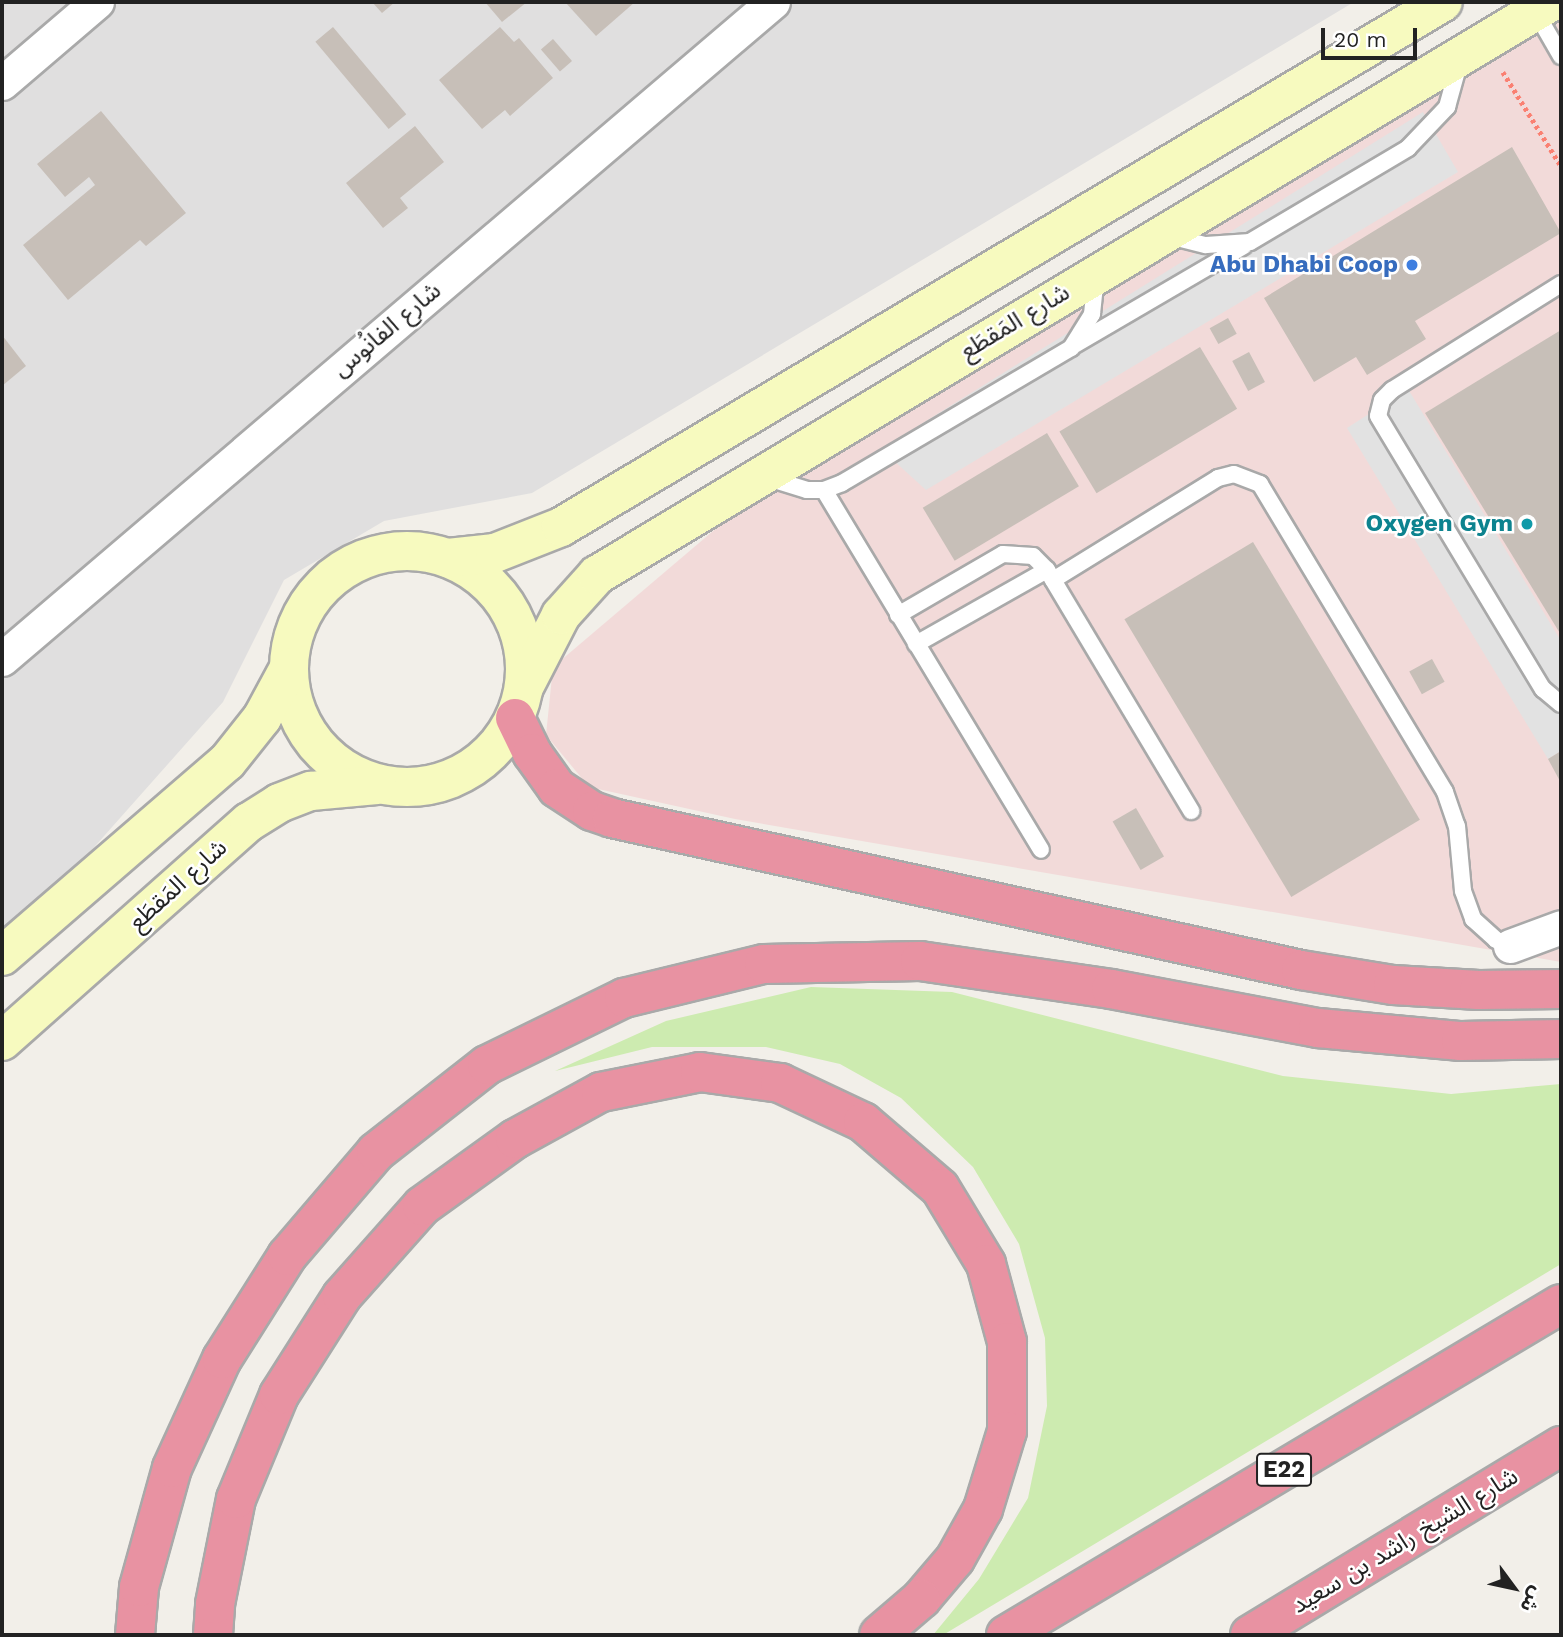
<!DOCTYPE html>
<meta charset="utf-8">
<style>
body{margin:0}
#map{position:relative;width:1563px;height:1637px;overflow:hidden;background:#f2efe9;font-family:"Work Sans","Noto Sans Arabic",sans-serif}
div>[style]{position:absolute}
[style*='--x']{left:calc(var(--x)*1px);top:calc(var(--y)*1px);width:calc(var(--w)*1px);rotate:calc(var(--a)*1deg)}
.residential>*{inset:0;background:#e0dfdf}
.commercial>*{inset:0;background:#f2dad9}
.grass>*{inset:0;background:#cdebb0}
.parking>*{inset:0;background:#e2e2e2}
.building>*{inset:0;background:#c7bfb8;transform-origin:0 0}
.path>*{height:4.5px;margin-top:-2.25px;transform-origin:0;background:repeating-linear-gradient(90deg,#fa8072 0 3.5px,transparent 0 7px)}
.roads{filter:drop-shadow(2px 0 #a9a9a9) drop-shadow(-2px 0 #a9a9a9) drop-shadow(0 2px #a9a9a9) drop-shadow(0 -2px #a9a9a9)}
.lane>*{height:16px;margin:-8px;padding:0 8px;transform-origin:8px;border-radius:8px;background:#fff}
.street>*{height:33px;margin:-16.5px;padding:0 16.5px;transform-origin:16.5px;border-radius:16.5px;background:#fff}
.secondary>*{height:38px;margin:-19px;padding:0 19px;transform-origin:19px;border-radius:19px;background:#f7fabf}
.secondary>.ring{margin:-19px;padding:0;box-sizing:content-box;background:none;border:38px solid #f7fabf;border-radius:50%}
.highway>*{height:38px;margin:-19px;padding:0 19px;transform-origin:19px;border-radius:19px;background:#e892a2}
.dots>*{width:19px;height:19px;translate:-50% -50%;box-sizing:border-box;border:4px solid #fff;border-radius:50%}
span{translate:-50% -50%;white-space:nowrap;text-align:center;line-height:1.15;-webkit-text-stroke:5px #fff;paint-order:stroke}
.shield-label span{padding:2px 5px;background:#fff;border:2px solid;border-radius:5px;-webkit-text-stroke-width:0}
.shield-label{font-size:23px;color:#222;font-weight:700}
.shop-label{font-size:24px;color:#366cbe;font-weight:700}
.right{translate:-100% -50%;text-align:right}
.street-label{font-size:24px;color:#222}
.culture-label{font-size:24px;color:#0d838f;font-weight:700}
.frame{position:absolute;inset:0;border:4px solid #222;pointer-events:none}
.north{position:absolute;left:1479px;top:1553px;width:70px;height:70px;-webkit-text-stroke:5px #fff;paint-order:stroke;rotate:123deg;font-size:19px;font-weight:700;line-height:28px;text-align:center;color:#222}
.north::after{content:'';display:block;margin:auto;width:24px;height:32px;background:#222;clip-path:polygon(50% 0,100% 100%,50% 72%,0 100%)}
.scale{position:absolute;left:1321px;top:28px;width:96px;height:32px;box-sizing:border-box;border:4px solid #222;border-top:0;padding-left:9px;font-size:21px;line-height:24px;white-space:nowrap;color:#222;-webkit-text-stroke:5px #fff;paint-order:stroke}
</style>
<div id="map">
<div class="residential">
<div style="clip-path:polygon(2px 2px,1354px 2px,532px 493px,384px 521px,284px 580px,223px 702px,81px 862px,2px 929px)"></div>
</div>
<div class="commercial">
<div style="clip-path:polygon(1561px 17px,1561px 962px,735px 819px,589px 787px,546px 735px,553px 667px,739px 509px)"></div>
</div>
<div class="grass">
<div style="clip-path:polygon(811px 987px,952px 992px,1283px 1076px,1451px 1094px,1561px 1084px,1561px 1264px,943px 1635px,933px 1635px,979px 1579px,1028px 1498px,1047px 1406px,1045px 1338px,1019px 1244px,973px 1167px,901px 1098px,840px 1064px,766px 1047px,652px 1047px,555px 1071px,666px 1021px)"></div>
</div>
<div class="parking">
<div style="clip-path:polygon(1423px 112px,1458px 172px,926px 490px,881px 449px)"></div>
<div style="clip-path:polygon(1408px 389px,1561px 641px,1561px 751px,1548px 759px,1347px 428px)"></div>
</div>
<div class="building">
<div style="clip-path:polygon(372px 2px,395px 2px,382px 13px)"></div>
<div style="clip-path:polygon(485px 2px,527px 2px,502px 22px)"></div>
<div style="clip-path:polygon(565px 2px,635px 2px,596px 36px)"></div>
<div style="left:333px;top:27px;width:114px;height:23px;rotate:50deg"></div>
<div style="clip-path:polygon(500px 27px,514px 42px,519px 38px,553px 78px,510px 116px,505px 110px,482px 129px,439px 80px)"></div>
<div style="left:553px;top:39px;width:29px;height:16px;rotate:49deg"></div>
<div style="clip-path:polygon(101px 111px,186px 213px,146px 246px,140px 240px,68px 300px,23px 245px,95px 185px,89px 177px,65px 197px,37px 164px)"></div>
<div style="clip-path:polygon(415px 126px,444px 162px,400px 198px,408px 208px,383px 228px,346px 183px)"></div>
<div style="clip-path:polygon(1512px 147px,1561px 233px,1415px 321px,1426px 339px,1367px 375px,1356px 357px,1314px 382px,1264px 298px)"></div>
<div style="left:1228px;top:318px;width:18px;height:21px;rotate:61deg"></div>
<div style="clip-path:polygon(1561px 330px,1561px 635px,1425px 413px)"></div>
<div style="clip-path:polygon(2px 335px,26px 366px,2px 386px)"></div>
<div style="left:1200px;top:347px;width:72px;height:164px;rotate:59deg"></div>
<div style="left:1249px;top:352px;width:34px;height:19px;rotate:62deg"></div>
<div style="left:1047px;top:433px;width:62px;height:145px;rotate:59deg"></div>
<div style="left:1253px;top:542px;width:324px;height:150px;rotate:59deg"></div>
<div style="left:1432px;top:659px;width:26px;height:26px;rotate:61deg"></div>
<div style="clip-path:polygon(1561px 751px,1561px 783px,1548px 759px)"></div>
<div style="left:1136px;top:808px;width:56px;height:27px;rotate:60deg"></div>
</div>
<div class="path">
<div style="--x:1503;--y:72;--w:110;--a:58.3"></div>
</div>
<div class="roads">
<div class="lane">
<div style="--x:1535;--y:11;--w:52;--a:60"></div>
<div style="--x:1169;--y:236;--w:38;--a:14"></div>
<div style="--x:1206;--y:245;--w:44;--a:-3.9"></div>
<div style="--x:1250;--y:242;--w:184;--a:-30.7"></div>
<div style="--x:1408;--y:148;--w:57;--a:-46.4"></div>
<div style="--x:1447;--y:107;--w:49;--a:-74.5"></div>
<div style="--x:1561;--y:284;--w:199;--a:147.9"></div>
<div style="--x:1392;--y:390;--w:14;--a:135"></div>
<div style="--x:1382;--y:400;--w:16;--a:104"></div>
<div style="--x:1378;--y:416;--w:319;--a:58.9"></div>
<div style="--x:1543;--y:689;--w:23;--a:40"></div>
<div style="--x:1076;--y:344;--w:194;--a:-30.3"></div>
<div style="--x:765;--y:477;--w:44;--a:17.2"></div>
<div style="--x:807;--y:490;--w:17;--a:0"></div>
<div style="--x:824;--y:490;--w:19;--a:-21"></div>
<div style="--x:842;--y:483;--w:266;--a:-30.5"></div>
<div style="--x:1071;--y:348;--w:40;--a:-58"></div>
<div style="--x:1092;--y:314;--w:36;--a:-84"></div>
<div style="--x:824;--y:490;--w:420;--a:58.9"></div>
<div style="--x:1053;--y:580;--w:194;--a:-31.7"></div>
<div style="--x:1218;--y:478;--w:16;--a:-14"></div>
<div style="--x:1234;--y:474;--w:28;--a:21"></div>
<div style="--x:1260;--y:484;--w:359;--a:59"></div>
<div style="--x:1445;--y:792;--w:36;--a:71"></div>
<div style="--x:1457;--y:826;--w:65;--a:84.7"></div>
<div style="--x:1463;--y:891;--w:30;--a:70"></div>
<div style="--x:1473;--y:919;--w:31;--a:42"></div>
<div style="--x:1496;--y:940;--w:15;--a:23"></div>
<div style="--x:898;--y:615;--w:121;--a:-30.2"></div>
<div style="--x:1003;--y:554;--w:30;--a:4"></div>
<div style="--x:1033;--y:556;--w:20;--a:45"></div>
<div style="--x:1047;--y:570;--w:281;--a:59.1"></div>
<div style="--x:916;--y:644;--w:150;--a:-29.5"></div>
</div>
<div class="street">
<div style="--x:2;--y:83;--w:125;--a:-40.5"></div>
<div style="--x:2;--y:659;--w:1013;--a:-40.44"></div>
<div style="--x:1510;--y:946;--w:54;--a:-20.4"></div>
</div>
<div class="secondary">
<div class="ring" style="left:289px;top:551px;width:198px;height:198px"></div>
<div style="--x:448;--y:558;--w:47;--a:-6.1"></div>
<div style="--x:495;--y:553;--w:71;--a:-21.5"></div>
<div style="--x:561;--y:527;--w:1026;--a:-30.76"></div>
<div style="--x:524;--y:687;--w:81;--a:-62.8"></div>
<div style="--x:561;--y:615;--w:54;--a:-48"></div>
<div style="--x:597;--y:575;--w:1113;--a:-30.99"></div>
<div style="--x:2;--y:956;--w:297;--a:-40.8"></div>
<div style="--x:227;--y:762;--w:56;--a:-51.5"></div>
<div style="--x:262;--y:718;--w:57;--a:-61.6"></div>
<div style="--x:2;--y:1041;--w:330;--a:-41.6"></div>
<div style="--x:249;--y:822;--w:36;--a:-32"></div>
<div style="--x:279;--y:803;--w:34;--a:-21"></div>
<div style="--x:311;--y:791;--w:66;--a:-5.2"></div>
</div>
<div class="highway">
<div style="--x:515;--y:718;--w:39;--a:64"></div>
<div style="--x:532;--y:753;--w:43;--a:54.5"></div>
<div style="--x:557;--y:788;--w:42;--a:33.3"></div>
<div style="--x:592;--y:811;--w:21;--a:19"></div>
<div style="--x:612;--y:818;--w:706;--a:12.44"></div>
<div style="--x:1301;--y:970;--w:93;--a:9.3"></div>
<div style="--x:1393;--y:985;--w:86;--a:3.3"></div>
<div style="--x:1479;--y:990;--w:82;--a:-0.7"></div>
<div style="--x:135;--y:1635;--w:48;--a:-85.2"></div>
<div style="--x:139;--y:1587;--w:123;--a:-74.5"></div>
<div style="--x:172;--y:1468;--w:120;--a:-65.4"></div>
<div style="--x:222;--y:1359;--w:122;--a:-57.7"></div>
<div style="--x:287;--y:1256;--w:137;--a:-49.4"></div>
<div style="--x:376;--y:1152;--w:141;--a:-38.1"></div>
<div style="--x:487;--y:1065;--w:153;--a:-26.1"></div>
<div style="--x:624;--y:998;--w:144;--a:-13.7"></div>
<div style="--x:764;--y:964;--w:156;--a:-1.1"></div>
<div style="--x:920;--y:961;--w:193;--a:8.3"></div>
<div style="--x:1111;--y:989;--w:211;--a:10.7"></div>
<div style="--x:1318;--y:1028;--w:144;--a:5.2"></div>
<div style="--x:1461;--y:1041;--w:100;--a:-1.1"></div>
<div style="--x:213;--y:1635;--w:31;--a:-86"></div>
<div style="--x:215;--y:1604;--w:107;--a:-78.7"></div>
<div style="--x:236;--y:1499;--w:113;--a:-67.5"></div>
<div style="--x:279;--y:1395;--w:117;--a:-57.5"></div>
<div style="--x:342;--y:1296;--w:120;--a:-48.4"></div>
<div style="--x:422;--y:1206;--w:115;--a:-35.8"></div>
<div style="--x:515;--y:1139;--w:98;--a:-28.7"></div>
<div style="--x:601;--y:1092;--w:101;--a:-11.4"></div>
<div style="--x:700;--y:1072;--w:81;--a:7.8"></div>
<div style="--x:780;--y:1083;--w:92;--a:25.2"></div>
<div style="--x:863;--y:1122;--w:101;--a:40.6"></div>
<div style="--x:940;--y:1188;--w:89;--a:58.8"></div>
<div style="--x:986;--y:1264;--w:81;--a:74.9"></div>
<div style="--x:1007;--y:1342;--w:89;--a:90"></div>
<div style="--x:1007;--y:1431;--w:82;--a:107.1"></div>
<div style="--x:983;--y:1509;--w:57;--a:119.2"></div>
<div style="--x:955;--y:1559;--w:52;--a:130.4"></div>
<div style="--x:921;--y:1599;--w:55;--a:139.4"></div>
<div style="--x:1006;--y:1635;--w:646;--a:-30.81"></div>
<div style="--x:1250;--y:1635;--w:364;--a:-31.3"></div>
</div>
</div>
<div class="dots">
<div style="left:1412px;top:265px;background:#3f7fe0"></div>
<div style="left:1527px;top:524px;background:#0f9aa8"></div>
</div>
<div class="shield-label">
<span style="left:1284px;top:1470px">E22</span>
</div>
<div class="shop-label">
<span class="right" style="left:1398px;top:265px">Abu Dhabi Coop</span>
</div>
<div class="street-label">
<span style="left:1015px;top:322px;rotate:-31deg">شارع المَقطَع</span>
<span style="left:387px;top:330px;rotate:-40deg">شارع الفانُوس</span>
<span style="left:178px;top:885px;rotate:-42deg">شارع المَقطَع</span>
<span style="left:1405px;top:1541px;rotate:-31deg">شارع الشيخ راشد بن سعيد</span>
</div>
<div class="culture-label">
<span class="right" style="left:1513px;top:524px">Oxygen Gym</span>
</div>
<div class="frame"></div>
<div class="north">ش</div>
<div class="scale">20 m</div>
</div>
